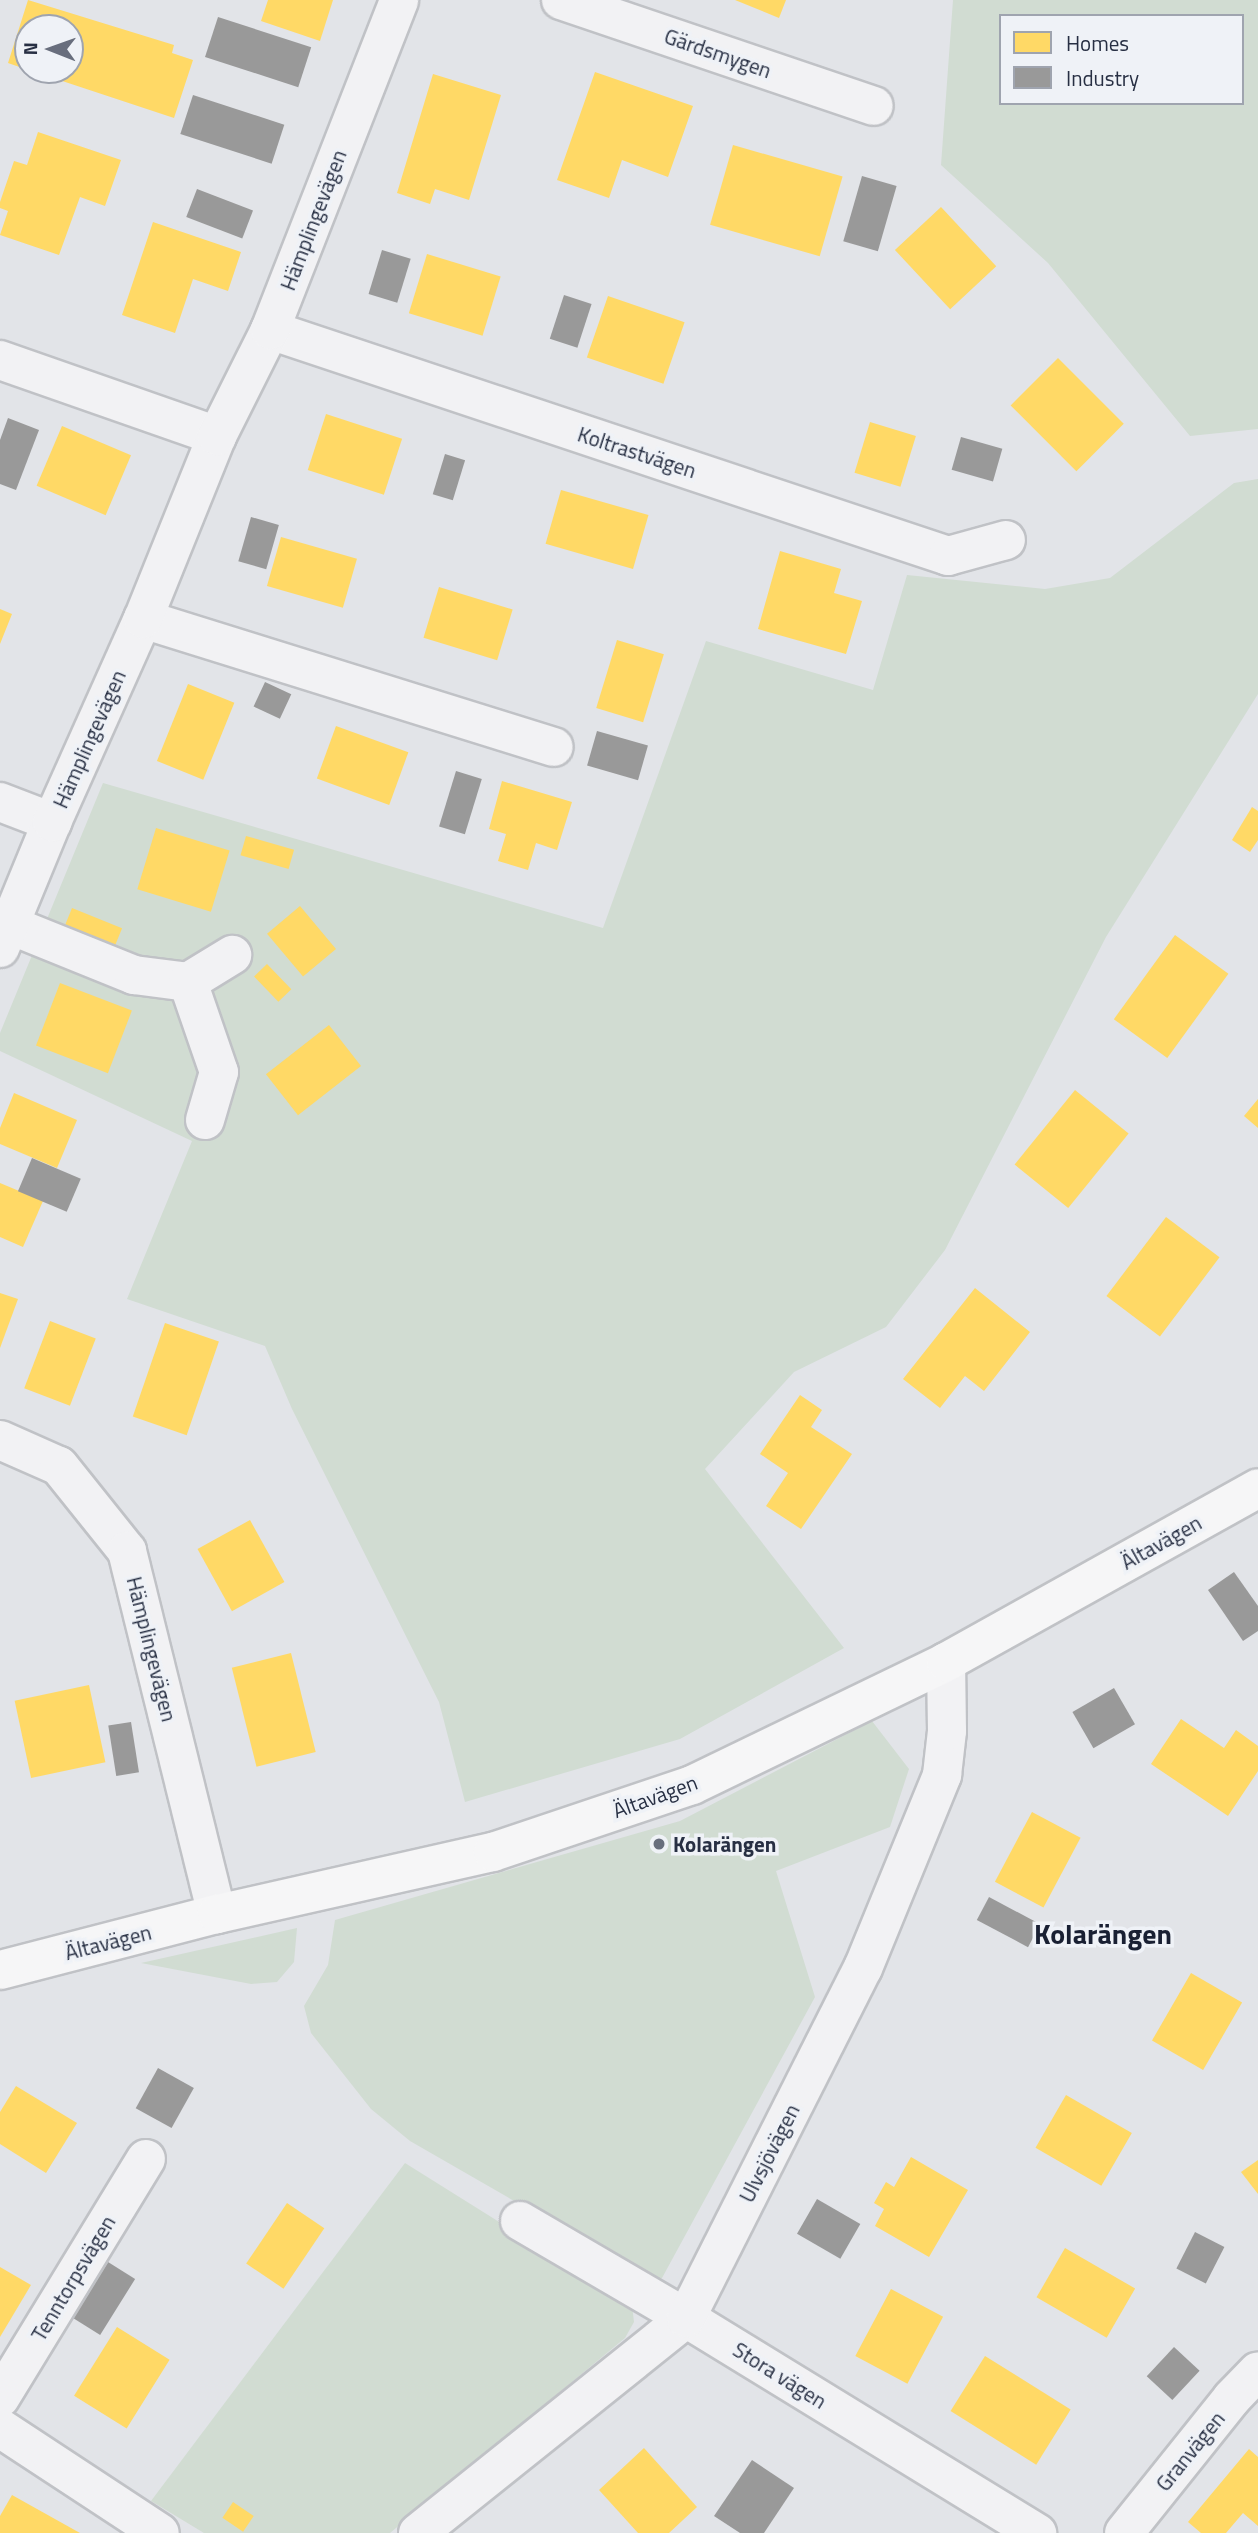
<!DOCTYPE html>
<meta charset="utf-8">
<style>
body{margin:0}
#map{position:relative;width:1258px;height:2533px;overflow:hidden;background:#e2e4e8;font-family:"Titillium Web",sans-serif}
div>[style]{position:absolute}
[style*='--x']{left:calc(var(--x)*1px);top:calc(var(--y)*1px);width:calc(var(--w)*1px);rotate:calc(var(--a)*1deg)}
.green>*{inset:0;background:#d1dcd2}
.homes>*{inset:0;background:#ffd966;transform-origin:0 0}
.industry>*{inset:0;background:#999;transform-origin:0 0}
.roads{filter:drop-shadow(2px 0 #c0c2c6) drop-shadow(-2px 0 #c0c2c6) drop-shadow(0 2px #c0c2c6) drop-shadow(0 -2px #c0c2c6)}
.minor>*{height:38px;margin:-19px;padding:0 19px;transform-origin:19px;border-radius:19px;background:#f2f2f4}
.major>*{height:38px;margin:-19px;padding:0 19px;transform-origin:19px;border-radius:19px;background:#f6f6f7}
.dots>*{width:19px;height:19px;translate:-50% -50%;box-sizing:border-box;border:4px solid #eff2f7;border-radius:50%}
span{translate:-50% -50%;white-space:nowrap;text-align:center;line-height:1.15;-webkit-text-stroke:7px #eff2f7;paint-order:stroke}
.street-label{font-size:21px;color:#272f43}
.poi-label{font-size:21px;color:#272f43;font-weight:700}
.left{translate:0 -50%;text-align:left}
.district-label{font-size:28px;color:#192033;font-weight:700}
.legend{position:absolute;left:999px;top:14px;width:245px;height:91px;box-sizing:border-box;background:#eff2f7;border:2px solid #9fa4af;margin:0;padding:9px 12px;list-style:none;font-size:21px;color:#272f43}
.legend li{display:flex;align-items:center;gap:14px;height:35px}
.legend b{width:35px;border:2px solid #9fa4af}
.north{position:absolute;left:14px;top:14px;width:70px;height:70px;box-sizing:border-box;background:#eff2f7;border:2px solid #9fa4af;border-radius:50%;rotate:271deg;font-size:19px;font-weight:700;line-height:28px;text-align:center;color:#272f43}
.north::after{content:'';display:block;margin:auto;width:24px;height:32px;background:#686e7d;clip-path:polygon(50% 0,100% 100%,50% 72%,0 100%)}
</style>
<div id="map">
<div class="green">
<div style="clip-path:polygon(evenodd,953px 0,1258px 0,1258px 429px,1190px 436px,1048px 263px,941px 165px,953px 0,1001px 16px,1242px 16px,1242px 103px,1001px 103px,1001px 16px)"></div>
<div style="clip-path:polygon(1258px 479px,1258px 694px,1106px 937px,945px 1250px,886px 1327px,794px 1372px,705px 1469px,844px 1648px,680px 1739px,465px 1802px,439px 1702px,292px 1409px,265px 1346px,127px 1299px,192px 1141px,0 1051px,0 1033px,103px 783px,603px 928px,706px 641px,873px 690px,907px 575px,1045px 589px,1110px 578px,1234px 483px)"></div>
<div style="clip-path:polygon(872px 1721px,909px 1769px,890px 1827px,776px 1871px,815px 1997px,662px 2278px,653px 2281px,410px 2141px,371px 2109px,311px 2033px,304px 2006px,328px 1965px,335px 1920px,680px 1821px)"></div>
<div style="clip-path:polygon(297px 1928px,294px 1962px,277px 1982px,251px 1984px,141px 1963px)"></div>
<div style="clip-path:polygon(405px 2163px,632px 2305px,634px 2322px,625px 2338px,390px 2533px,204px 2533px,151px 2501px)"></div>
</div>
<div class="homes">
<div style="clip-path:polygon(28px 0,174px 45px,172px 53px,193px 60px,174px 118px,29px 70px,70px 70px,70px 28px,28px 28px,28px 70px,8px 63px)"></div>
<div style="clip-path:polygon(268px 0,333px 0,320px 41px,261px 21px)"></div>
<div style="clip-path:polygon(735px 0,786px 0,779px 18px)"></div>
<div style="clip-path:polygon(595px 72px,693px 106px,668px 177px,622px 160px,609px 198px,557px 180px)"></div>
<div style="clip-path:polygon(433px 74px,501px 95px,469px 200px,435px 189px,430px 204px,397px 193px)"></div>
<div style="clip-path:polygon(38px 132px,121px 160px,105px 206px,80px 197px,59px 255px,0 235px,8px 211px,0 208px,0 202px,14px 161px,27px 165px)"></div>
<div style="left:733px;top:145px;width:114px;height:83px;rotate:16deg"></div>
<div style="left:941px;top:207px;width:81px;height:63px;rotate:47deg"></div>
<div style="clip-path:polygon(153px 222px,241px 252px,228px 291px,193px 279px,175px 333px,122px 315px)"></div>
<div style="left:427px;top:254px;width:77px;height:62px;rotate:17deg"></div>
<div style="left:608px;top:296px;width:81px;height:65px;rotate:19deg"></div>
<div style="left:1058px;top:358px;width:93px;height:67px;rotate:45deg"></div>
<div style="left:326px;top:414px;width:80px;height:59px;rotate:18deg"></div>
<div style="left:870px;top:422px;width:48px;height:53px;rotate:17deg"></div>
<div style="left:62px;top:426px;width:75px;height:65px;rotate:23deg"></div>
<div style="left:561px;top:490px;width:91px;height:56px;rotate:16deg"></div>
<div style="left:281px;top:537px;width:79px;height:51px;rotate:16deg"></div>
<div style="clip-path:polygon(780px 551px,841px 569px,834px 593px,862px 601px,846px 654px,758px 629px)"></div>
<div style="left:439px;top:587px;width:77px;height:53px;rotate:17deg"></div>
<div style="clip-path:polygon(0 609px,12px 614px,0 644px)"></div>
<div style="left:617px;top:640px;width:49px;height:71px;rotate:17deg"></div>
<div style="left:188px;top:684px;width:50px;height:83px;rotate:22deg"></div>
<div style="left:336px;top:726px;width:77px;height:56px;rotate:20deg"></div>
<div style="clip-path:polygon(502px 781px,572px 802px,557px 850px,536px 843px,528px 870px,498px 861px,506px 834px,489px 829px)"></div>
<div style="clip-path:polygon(1252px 807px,1258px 811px,1258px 840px,1250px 852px,1232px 840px)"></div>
<div style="left:156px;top:828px;width:77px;height:64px;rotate:17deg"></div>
<div style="left:246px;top:836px;width:50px;height:20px;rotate:16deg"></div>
<div style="left:300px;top:906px;width:56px;height:43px;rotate:50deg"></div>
<div style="left:72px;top:908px;width:54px;height:26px;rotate:22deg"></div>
<div style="left:1175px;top:935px;width:66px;height:104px;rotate:36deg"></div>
<div style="left:267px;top:964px;width:35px;height:18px;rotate:46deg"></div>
<div style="left:60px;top:983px;width:77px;height:67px;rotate:21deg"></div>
<div style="left:329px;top:1025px;width:52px;height:80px;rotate:52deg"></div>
<div style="left:1075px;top:1090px;width:69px;height:96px;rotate:39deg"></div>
<div style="clip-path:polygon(14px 1093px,77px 1120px,57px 1168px,0 1144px,0 1128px)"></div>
<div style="clip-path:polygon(1258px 1099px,1258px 1128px,1244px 1116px)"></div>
<div style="clip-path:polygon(0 1183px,43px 1201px,23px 1247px,0 1237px)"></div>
<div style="left:1166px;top:1217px;width:67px;height:99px;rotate:37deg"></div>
<div style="clip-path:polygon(975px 1288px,1030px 1332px,984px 1391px,965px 1376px,940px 1408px,903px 1379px)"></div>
<div style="clip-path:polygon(0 1293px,18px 1299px,0 1348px)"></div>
<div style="left:50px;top:1321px;width:49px;height:72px;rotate:21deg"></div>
<div style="left:165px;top:1323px;width:57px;height:99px;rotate:19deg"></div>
<div style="clip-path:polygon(800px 1395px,822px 1410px,811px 1427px,852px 1454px,801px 1529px,766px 1506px,788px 1473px,760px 1454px)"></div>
<div style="left:250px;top:1520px;width:71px;height:60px;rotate:61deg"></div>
<div style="left:291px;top:1653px;width:102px;height:61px;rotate:76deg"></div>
<div style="left:89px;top:1685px;width:79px;height:76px;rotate:78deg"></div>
<div style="clip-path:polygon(1181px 1719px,1224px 1748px,1236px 1730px,1258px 1746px,1258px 1771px,1228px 1816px,1151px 1764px)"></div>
<div style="left:1032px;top:1812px;width:55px;height:79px;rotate:28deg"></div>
<div style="left:1191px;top:1973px;width:59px;height:78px;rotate:30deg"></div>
<div style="clip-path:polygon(16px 2086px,77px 2123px,46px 2173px,0 2144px,0 2112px)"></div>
<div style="left:1066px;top:2095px;width:76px;height:61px;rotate:30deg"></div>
<div style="clip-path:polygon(911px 2157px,968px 2190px,929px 2257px,875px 2226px,884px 2209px,874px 2203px,886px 2182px,894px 2187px)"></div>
<div style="clip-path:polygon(1258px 2160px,1258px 2194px,1241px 2172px)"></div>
<div style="left:287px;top:2203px;width:45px;height:73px;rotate:34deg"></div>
<div style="left:1065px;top:2248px;width:81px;height:57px;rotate:30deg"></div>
<div style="clip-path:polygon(0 2267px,31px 2285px,0 2337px)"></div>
<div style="left:891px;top:2289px;width:59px;height:76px;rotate:28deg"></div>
<div style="left:117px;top:2327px;width:62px;height:81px;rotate:32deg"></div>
<div style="left:985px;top:2356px;width:101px;height:65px;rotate:32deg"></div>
<div style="clip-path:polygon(644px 2448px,697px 2507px,669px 2533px,638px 2533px,599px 2490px)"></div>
<div style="clip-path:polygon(1249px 2449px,1258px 2457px,1258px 2526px,1243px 2513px,1226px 2533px,1201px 2533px,1188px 2522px)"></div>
<div style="clip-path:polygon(12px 2495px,80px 2533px,0 2533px,0 2516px)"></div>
<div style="left:233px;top:2502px;width:25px;height:19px;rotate:34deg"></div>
</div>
<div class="industry">
<div style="left:218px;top:17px;width:98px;height:42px;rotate:18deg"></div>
<div style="left:193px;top:95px;width:96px;height:41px;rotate:18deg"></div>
<div style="left:862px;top:176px;width:36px;height:68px;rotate:16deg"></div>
<div style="left:197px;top:189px;width:60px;height:30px;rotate:21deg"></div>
<div style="left:382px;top:250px;width:30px;height:46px;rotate:17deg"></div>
<div style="left:564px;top:295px;width:29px;height:46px;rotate:18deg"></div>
<div style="clip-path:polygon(8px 418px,39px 430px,16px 490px,0 484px,0 440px)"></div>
<div style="left:961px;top:437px;width:43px;height:34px;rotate:16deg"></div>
<div style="left:445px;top:454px;width:21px;height:42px;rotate:17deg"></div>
<div style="left:251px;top:517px;width:29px;height:46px;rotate:16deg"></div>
<div style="left:265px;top:682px;width:29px;height:27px;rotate:25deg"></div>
<div style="left:597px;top:731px;width:53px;height:36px;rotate:16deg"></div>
<div style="left:456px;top:771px;width:27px;height:58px;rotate:17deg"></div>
<div style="left:32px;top:1158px;width:53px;height:36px;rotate:23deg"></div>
<div style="clip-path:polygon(1234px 1572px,1258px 1606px,1258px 1631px,1243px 1641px,1208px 1590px)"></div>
<div style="left:1114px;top:1688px;width:42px;height:48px;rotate:60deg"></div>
<div style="left:131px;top:1722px;width:51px;height:23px;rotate:81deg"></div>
<div style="left:989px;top:1897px;width:58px;height:26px;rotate:28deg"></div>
<div style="left:158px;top:2068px;width:41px;height:46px;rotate:29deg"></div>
<div style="left:817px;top:2199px;width:50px;height:40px;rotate:30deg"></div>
<div style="left:1195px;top:2232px;width:33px;height:41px;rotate:27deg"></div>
<div style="left:108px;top:2262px;width:32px;height:66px;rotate:32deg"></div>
<div style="left:1174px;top:2347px;width:35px;height:40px;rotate:43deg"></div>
<div style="clip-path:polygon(752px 2460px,794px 2488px,764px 2533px,740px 2533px,714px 2516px)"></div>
</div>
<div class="roads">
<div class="minor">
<div style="--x:561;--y:0;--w:330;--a:18.7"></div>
<div style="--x:270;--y:330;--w:715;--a:18.43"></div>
<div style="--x:948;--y:556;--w:60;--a:-15.4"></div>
<div style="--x:0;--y:360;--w:230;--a:19.3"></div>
<div style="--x:143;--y:619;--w:430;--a:17.3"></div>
<div style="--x:0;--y:802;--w:56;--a:21"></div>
<div style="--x:10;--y:925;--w:134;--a:22"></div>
<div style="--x:134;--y:975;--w:54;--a:7.4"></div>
<div style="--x:188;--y:982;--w:52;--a:-31.5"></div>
<div style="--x:0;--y:948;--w:136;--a:-67.6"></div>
<div style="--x:52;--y:822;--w:222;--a:-65.9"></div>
<div style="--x:143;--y:619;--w:197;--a:-68"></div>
<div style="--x:217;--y:436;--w:119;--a:-63.4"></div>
<div style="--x:270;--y:330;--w:354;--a:-68.6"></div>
<div style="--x:188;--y:982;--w:95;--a:71"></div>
<div style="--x:219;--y:1072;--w:50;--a:106.3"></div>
<div style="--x:0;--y:1440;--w:64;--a:23.8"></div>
<div style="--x:59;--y:1466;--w:109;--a:51.3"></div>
<div style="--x:127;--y:1551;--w:374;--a:76.1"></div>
<div style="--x:520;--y:2221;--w:192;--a:30.3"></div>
<div style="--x:686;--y:2318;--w:412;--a:31.5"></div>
<div style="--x:0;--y:2398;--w:280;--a:-58.6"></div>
<div style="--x:0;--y:2428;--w:191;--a:33.3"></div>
<div style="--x:418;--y:2533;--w:344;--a:-38.7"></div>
<div style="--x:686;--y:2318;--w:392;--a:-63.2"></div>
<div style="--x:863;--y:1968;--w:209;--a:-67.7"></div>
<div style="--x:942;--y:1775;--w:44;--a:-83.5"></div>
<div style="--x:947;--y:1731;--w:69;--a:-90.8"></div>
<div style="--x:1124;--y:2533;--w:173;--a:-51.3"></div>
<div style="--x:1232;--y:2398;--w:37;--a:-46"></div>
</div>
<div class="major">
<div style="--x:0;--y:1970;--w:224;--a:-14.5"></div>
<div style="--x:217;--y:1914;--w:283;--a:-12.7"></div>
<div style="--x:493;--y:1852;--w:210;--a:-18.6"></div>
<div style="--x:692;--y:1785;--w:282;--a:-25.8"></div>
<div style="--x:946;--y:1662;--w:357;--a:-29.1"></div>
</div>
</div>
<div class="dots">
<div style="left:659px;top:1844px;background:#686e7d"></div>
</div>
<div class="street-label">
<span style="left:718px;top:53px;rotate:19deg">Gärdsmygen</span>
<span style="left:313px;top:220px;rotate:-69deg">Hämplingevägen</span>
<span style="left:637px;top:452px;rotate:18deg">Koltrastvägen</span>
<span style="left:89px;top:739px;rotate:-66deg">Hämplingevägen</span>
<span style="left:1161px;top:1542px;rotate:-29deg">Ältavägen</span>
<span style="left:152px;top:1649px;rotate:76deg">Hämplingevägen</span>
<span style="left:655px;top:1796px;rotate:-20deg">Ältavägen</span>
<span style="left:108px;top:1942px;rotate:-14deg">Ältavägen</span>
<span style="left:769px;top:2153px;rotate:-63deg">Ulvsjövägen</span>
<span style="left:73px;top:2278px;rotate:-59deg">Tenntorpsvägen</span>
<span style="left:780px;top:2375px;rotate:32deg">Stora vägen</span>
<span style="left:1190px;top:2451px;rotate:-51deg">Granvägen</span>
</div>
<div class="poi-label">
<span class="left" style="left:673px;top:1844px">Kolarängen</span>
</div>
<div class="district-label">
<span style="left:1103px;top:1934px">Kolarängen</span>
</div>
<ul class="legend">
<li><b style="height:19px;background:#ffd966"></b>Homes</li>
<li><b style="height:19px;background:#999"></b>Industry</li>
</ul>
<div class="north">N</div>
</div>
